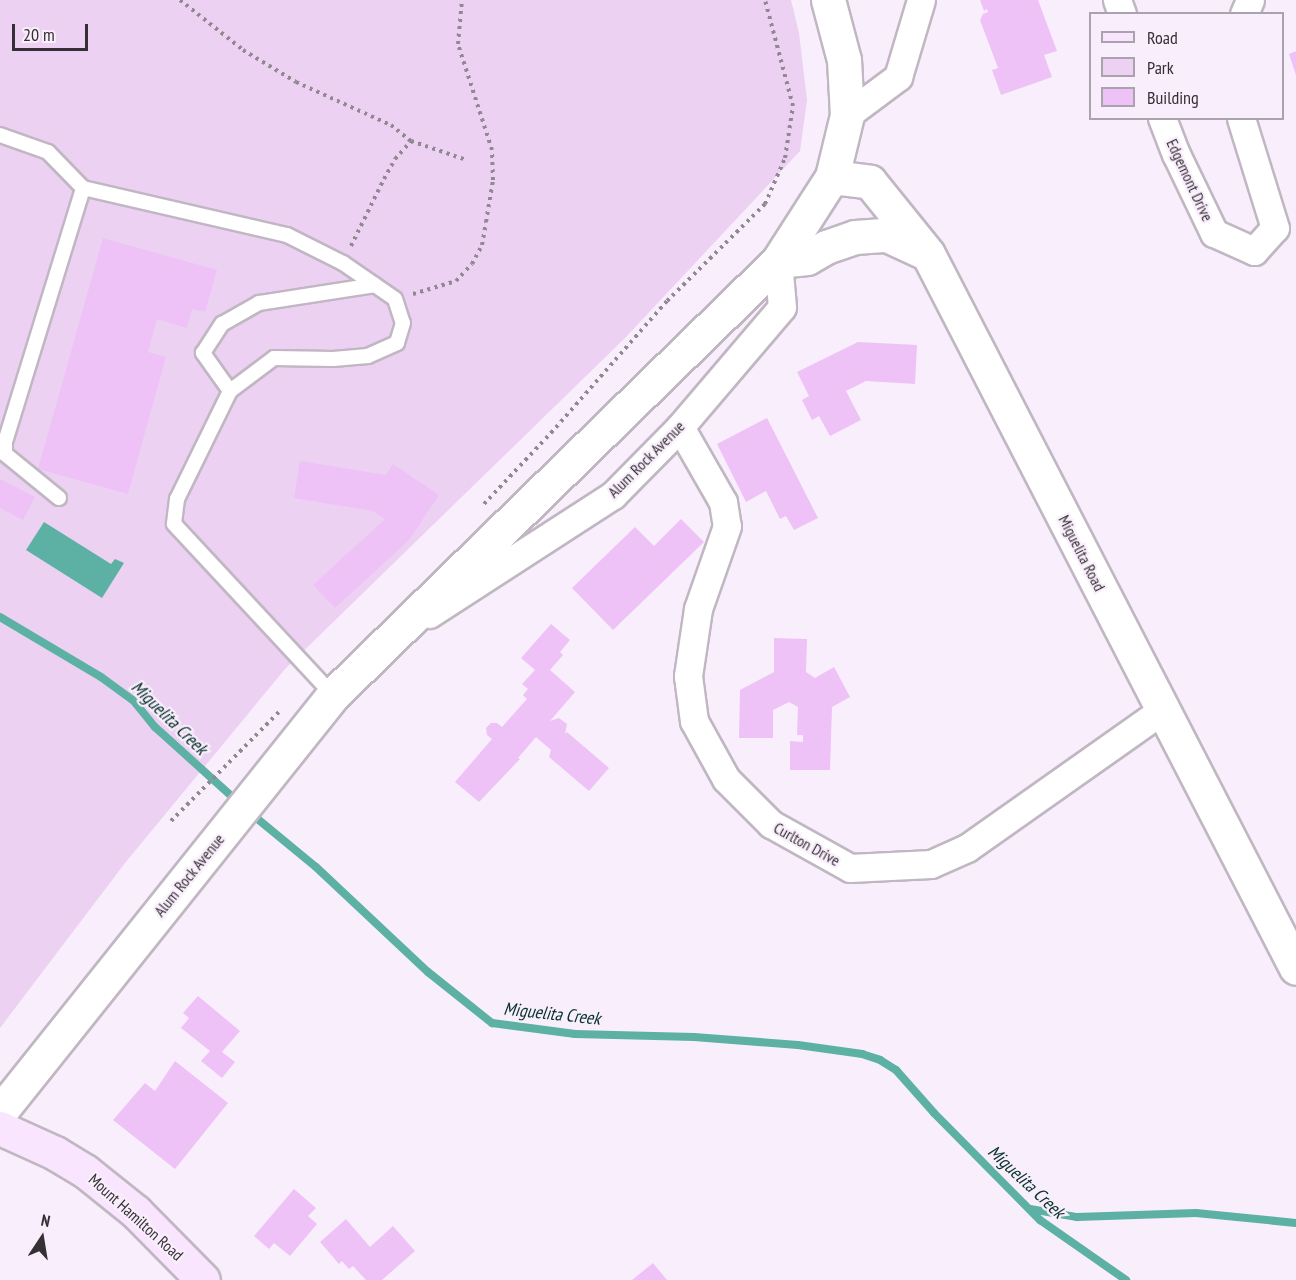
<!DOCTYPE html>
<style>
body{margin:0}
#map{position:relative;width:1296px;height:1280px;overflow:hidden;background:#f9eefb;font-family:"PT Sans Narrow",sans-serif}
div>[style]{position:absolute}
[style*='--x']{left:calc(var(--x)*1px);top:calc(var(--y)*1px);width:calc(var(--w)*1px);rotate:calc(var(--a)*1deg)}
.green>*{inset:0;background:#ecd1f2}
.water>*{inset:0;background:#5cb1a4}
.stream>*{height:8px;margin:-4px;padding:0 4px;transform-origin:4px;border-radius:4px;background:#5cb1a4}
.building>*{inset:0;background:#eec2f7}
.path>*{height:4px;margin-top:-2px;transform-origin:0;background:repeating-linear-gradient(90deg,#918992 0 3px,transparent 0 7.5px)}
.roads{filter:drop-shadow(2px 0 #c1b7c3) drop-shadow(-2px 0 #c1b7c3) drop-shadow(0 2px #c1b7c3) drop-shadow(0 -2px #c1b7c3)}
.service>*{height:14px;margin:-7px;padding:0 7px;transform-origin:7px;border-radius:7px;background:#fff}
.minor>*{height:27px;margin:-13.5px;padding:0 13.5px;transform-origin:13.5px;border-radius:13.5px;background:#fff}
.tertiary>*{height:33px;margin:-16.5px;padding:0 16.5px;transform-origin:16.5px;border-radius:16.5px;background:#fff}
.secondary>*{height:33px;margin:-16.5px;padding:0 16.5px;transform-origin:16.5px;border-radius:16.5px;background:#f9e6fe}
span{translate:-50% -50%;white-space:nowrap;text-align:center;line-height:1.15;-webkit-text-stroke:4.5px #f9eefb;paint-order:stroke}
.street-label{font-size:16px;color:#343035}
.water-label{font-size:18px;color:#06312c;font-style:italic}
.legend{position:absolute;left:1089px;top:12px;width:195px;height:108px;box-sizing:border-box;background:#f9eefb;border:2px solid #aaa2ac;margin:0;padding:8px 10px;list-style:none;font-size:18px;color:#343035}
.legend li{display:flex;align-items:center;gap:12px;height:30px}
.legend b{width:30px;border:2px solid #aaa2ac}
.north{position:absolute;left:12px;top:1208px;width:60px;height:60px;-webkit-text-stroke:4px #f9eefb;paint-order:stroke;rotate:12deg;font-size:16px;font-weight:700;line-height:24px;text-align:center;color:#343035}
.north::after{content:'';display:block;margin:auto;width:21px;height:27px;background:#343035;clip-path:polygon(50% 0,100% 100%,50% 72%,0 100%)}
.scale{position:absolute;left:12px;top:24px;width:76px;height:27px;box-sizing:border-box;border:3px solid #343035;border-top:0;padding-left:8px;font-size:18px;line-height:21px;white-space:nowrap;color:#343035;-webkit-text-stroke:4px #f9eefb;paint-order:stroke}
</style>
<div id="map">
<div class="green">
<div style="clip-path:polygon(0 0,791px 0,799px 33px,807px 100px,800px 151px,626px 337px,285px 669px,125px 863px,0 1028px)"></div>
</div>
<div class="water">
<div style="clip-path:polygon(44px 522px,111px 564px,115px 559px,124px 563px,102px 598px,26px 550px)"></div>
</div>
<div class="stream">
<div style="--x:0;--y:617;--w:117;--a:30.7"></div>
<div style="--x:101;--y:677;--w:39;--a:36"></div>
<div style="--x:133;--y:700;--w:35;--a:51"></div>
<div style="--x:155;--y:727;--w:110;--a:42.1"></div>
<div style="--x:248;--y:811;--w:88;--a:39.5"></div>
<div style="--x:316;--y:867;--w:154;--a:43.2"></div>
<div style="--x:428;--y:972;--w:82;--a:38.6"></div>
<div style="--x:492;--y:1023;--w:84;--a:7.5"></div>
<div style="--x:575;--y:1034;--w:119;--a:1.4"></div>
<div style="--x:694;--y:1037;--w:104;--a:4.4"></div>
<div style="--x:798;--y:1045;--w:65;--a:8"></div>
<div style="--x:862;--y:1054;--w:19;--a:18"></div>
<div style="--x:880;--y:1060;--w:19;--a:32"></div>
<div style="--x:896;--y:1070;--w:57;--a:48.5"></div>
<div style="--x:934;--y:1113;--w:151;--a:45.3"></div>
<div style="--x:1040;--y:1220;--w:105;--a:34.9"></div>
<div style="--x:1030;--y:1209;--w:48;--a:9.7"></div>
<div style="--x:1077;--y:1217;--w:119;--a:-1.9"></div>
<div style="--x:1196;--y:1213;--w:100;--a:5.7"></div>
</div>
<div class="building">
<div style="clip-path:polygon(980px 0,1038px 0,1057px 51px,1044px 55px,1052px 77px,1001px 95px,992px 70px,998px 68px,980px 20px,983px 14px,988px 12px,987px 9px,984px 11px)"></div>
<div style="clip-path:polygon(1296px 51px,1296px 75px,1289px 54px)"></div>
<div style="clip-path:polygon(103px 238px,217px 270px,205px 312px,192px 309px,187px 328px,157px 319px,148px 352px,166px 357px,128px 494px,38px 469px)"></div>
<div style="clip-path:polygon(858px 342px,917px 345px,915px 384px,866px 381px,846px 391px,861px 420px,830px 436px,819px 416px,812px 420px,802px 400px,809px 396px,797px 372px)"></div>
<div style="clip-path:polygon(767px 418px,818px 518px,794px 530px,786px 516px,780px 519px,766px 491px,746px 502px,717px 444px)"></div>
<div style="clip-path:polygon(300px 461px,386px 475px,393px 464px,439px 495px,409px 540px,335px 608px,313px 585px,385px 519px,373px 511px,294px 498px)"></div>
<div style="clip-path:polygon(0 479px,35px 497px,23px 520px,0 508px)"></div>
<div style="clip-path:polygon(681px 519px,704px 542px,613px 630px,572px 588px,635px 527px,654px 546px)"></div>
<div style="clip-path:polygon(551px 624px,570px 640px,560px 652px,563px 655px,550px 670px,575px 692px,550px 721px,559px 718px,567px 724px,565px 734px,567px 732px,609px 768px,589px 791px,549px 757px,551px 750px,536px 737px,518px 758px,520px 759px,479px 802px,455px 782px,492px 739px,487px 735px,486px 728px,491px 723px,497px 723px,502px 727px,527px 699px,523px 695px,528px 689px,522px 684px,535px 670px,521px 658px)"></div>
<div style="clip-path:polygon(774px 638px,807px 639px,806px 672px,815px 678px,834px 667px,850px 697px,832px 707px,830px 770px,790px 770px,790px 741px,803px 742px,803px 735px,797px 735px,798px 707px,789px 702px,773px 710px,773px 738px,739px 738px,740px 690px,774px 672px)"></div>
<div style="clip-path:polygon(198px 996px,240px 1031px,222px 1052px,235px 1062px,222px 1078px,201px 1061px,210px 1051px,181px 1028px,189px 1018px,183px 1013px)"></div>
<div style="clip-path:polygon(175px 1061px,228px 1103px,175px 1169px,113px 1120px,145px 1083px,155px 1091px)"></div>
<div style="clip-path:polygon(294px 1189px,316px 1208px,308px 1216px,317px 1224px,290px 1256px,274px 1243px,269px 1249px,254px 1236px)"></div>
<div style="clip-path:polygon(346px 1219px,370px 1247px,393px 1226px,415px 1251px,382px 1280px,366px 1280px,353px 1266px,349px 1269px,342px 1261px,339px 1264px,320px 1242px)"></div>
<div style="clip-path:polygon(653px 1263px,667px 1280px,632px 1280px)"></div>
</div>
<div class="path">
<div style="--x:180;--y:0;--w:80;--a:38.4"></div>
<div style="--x:243;--y:50;--w:62;--a:31.1"></div>
<div style="--x:296;--y:82;--w:104;--a:24.4"></div>
<div style="--x:391;--y:125;--w:26;--a:39"></div>
<div style="--x:411;--y:141;--w:56;--a:18.8"></div>
<div style="--x:351;--y:246;--w:75;--a:-63.8"></div>
<div style="--x:384;--y:179;--w:23;--a:-61"></div>
<div style="--x:395;--y:159;--w:24;--a:-48"></div>
<div style="--x:413;--y:294;--w:45;--a:-16.8"></div>
<div style="--x:456;--y:281;--w:23;--a:-47"></div>
<div style="--x:472;--y:264;--w:21;--a:-62"></div>
<div style="--x:482;--y:245;--w:23;--a:-80"></div>
<div style="--x:486;--y:222;--w:43;--a:-80.5"></div>
<div style="--x:493;--y:180;--w:30;--a:-92"></div>
<div style="--x:492;--y:150;--w:111;--a:-107.8"></div>
<div style="--x:458;--y:44;--w:44;--a:-84.8"></div>
<div style="--x:484;--y:504;--w:98;--a:-46.7"></div>
<div style="--x:551;--y:433;--w:176;--a:-48.7"></div>
<div style="--x:667;--y:301;--w:138;--a:-44.7"></div>
<div style="--x:765;--y:204;--w:50;--a:-66.5"></div>
<div style="--x:785;--y:158;--w:53;--a:-81.3"></div>
<div style="--x:793;--y:106;--w:110;--a:-104.8"></div>
<div style="--x:171;--y:821;--w:156;--a:-45.3"></div>
</div>
<div class="roads">
<div class="service">
<div style="--x:0;--y:135;--w:51;--a:19.5"></div>
<div style="--x:48;--y:152;--w:50;--a:45.8"></div>
<div style="--x:83;--y:188;--w:209;--a:13"></div>
<div style="--x:287;--y:235;--w:63;--a:26.6"></div>
<div style="--x:343;--y:263;--w:63;--a:34.7"></div>
<div style="--x:395;--y:299;--w:25;--a:72"></div>
<div style="--x:403;--y:323;--w:21;--a:107"></div>
<div style="--x:397;--y:343;--w:32;--a:156"></div>
<div style="--x:368;--y:356;--w:35;--a:175"></div>
<div style="--x:333;--y:359;--w:59;--a:-179"></div>
<div style="--x:274;--y:358;--w:55;--a:143.1"></div>
<div style="--x:230;--y:391;--w:120;--a:116.1"></div>
<div style="--x:177;--y:499;--w:25;--a:97"></div>
<div style="--x:174;--y:524;--w:233;--a:47.1"></div>
<div style="--x:230;--y:391;--w:47;--a:-125.4"></div>
<div style="--x:203;--y:353;--w:35;--a:-57"></div>
<div style="--x:222;--y:324;--w:43;--a:-29.6"></div>
<div style="--x:259;--y:303;--w:117;--a:-8.8"></div>
<div style="--x:59;--y:498;--w:70;--a:-140.8"></div>
<div style="--x:5;--y:454;--w:12;--a:-90"></div>
<div style="--x:5;--y:442;--w:266;--a:-72.9"></div>
</div>
<div class="minor">
<div style="--x:1117;--y:0;--w:15;--a:70"></div>
<div style="--x:1244;--y:14;--w:15;--a:-67"></div>
<div style="--x:847;--y:115;--w:64;--a:-36.7"></div>
<div style="--x:898;--y:77;--w:80;--a:-73.4"></div>
<div style="--x:1162;--y:118;--w:39;--a:69"></div>
<div style="--x:1176;--y:154;--w:88;--a:64.3"></div>
<div style="--x:1214;--y:233;--w:44;--a:24.2"></div>
<div style="--x:1254;--y:251;--w:31;--a:-48"></div>
<div style="--x:1275;--y:228;--w:115;--a:-107.2"></div>
<div style="--x:680;--y:427;--w:86;--a:60.2"></div>
<div style="--x:723;--y:502;--w:24;--a:81"></div>
<div style="--x:727;--y:526;--w:88;--a:109.3"></div>
<div style="--x:698;--y:609;--w:68;--a:98.5"></div>
<div style="--x:688;--y:676;--w:45;--a:82.4"></div>
<div style="--x:694;--y:721;--w:66;--a:61.1"></div>
<div style="--x:726;--y:779;--w:64;--a:45"></div>
<div style="--x:771;--y:824;--w:90;--a:29.1"></div>
<div style="--x:850;--y:868;--w:81;--a:-2.8"></div>
<div style="--x:931;--y:864;--w:39;--a:-24"></div>
<div style="--x:967;--y:848;--w:241;--a:-35.2"></div>
<div style="--x:429;--y:614;--w:219;--a:-32.9"></div>
<div style="--x:613;--y:495;--w:95;--a:-45.4"></div>
<div style="--x:680;--y:427;--w:157;--a:-49.6"></div>
<div style="--x:782;--y:307;--w:46;--a:-95"></div>
</div>
<div class="tertiary">
<div style="--x:832;--y:177;--w:38;--a:7"></div>
<div style="--x:870;--y:182;--w:92;--a:51.1"></div>
<div style="--x:928;--y:254;--w:803;--a:62.73"></div>
<div style="--x:778;--y:261;--w:29;--a:-6"></div>
<div style="--x:807;--y:258;--w:22;--a:-30"></div>
<div style="--x:826;--y:247;--w:31;--a:-19"></div>
<div style="--x:855;--y:237;--w:32;--a:-4"></div>
<div style="--x:887;--y:235;--w:40;--a:25"></div>
<div style="--x:0;--y:1112;--w:534;--a:-51.39"></div>
<div style="--x:333;--y:695;--w:622;--a:-44.28"></div>
<div style="--x:778;--y:261;--w:100;--a:-57.3"></div>
<div style="--x:832;--y:177;--w:64;--a:-76.4"></div>
<div style="--x:847;--y:115;--w:55;--a:-93.1"></div>
<div style="--x:844;--y:60;--w:62;--a:-104.9"></div>
</div>
<div class="secondary">
<div style="--x:0;--y:1128;--w:60;--a:24.4"></div>
<div style="--x:55;--y:1153;--w:35;--a:31"></div>
<div style="--x:85;--y:1171;--w:65;--a:38.8"></div>
<div style="--x:136;--y:1212;--w:95;--a:45.4"></div>
</div>
</div>
<div class="street-label">
<span style="left:1190px;top:180px;rotate:65deg">Edgemont Drive</span>
<span style="left:646px;top:459px;rotate:-45deg">Alum Rock Avenue</span>
<span style="left:1082px;top:553px;rotate:63deg">Miguelita Road</span>
<span style="left:807px;top:844px;rotate:29deg">Curlton Drive</span>
<span style="left:189px;top:875px;rotate:-51deg">Alum Rock Avenue</span>
<span style="left:136px;top:1217px;rotate:42deg">Mount Hamilton Road</span>
</div>
<div class="water-label">
<span style="left:169px;top:718px;rotate:44deg">Miguelita Creek</span>
<span style="left:552px;top:1014px;rotate:6deg">Miguelita Creek</span>
<span style="left:1026px;top:1182px;rotate:43deg">Miguelita Creek</span>
</div>
<ul class="legend">
<li><b style="height:8px;background:#f9e6fe"></b>Road</li>
<li><b style="height:16px;background:#ecd1f2"></b>Park</li>
<li><b style="height:16px;background:#eec2f7"></b>Building</li>
</ul>
<div class="north">N</div>
<div class="scale">20 m</div>
</div>
